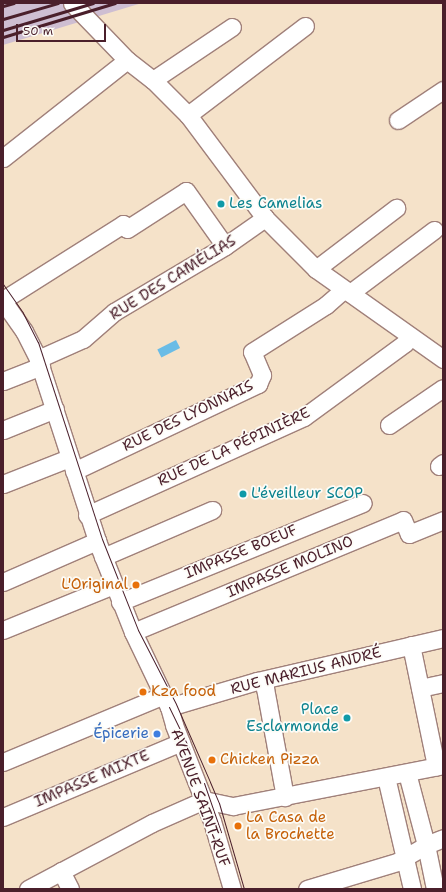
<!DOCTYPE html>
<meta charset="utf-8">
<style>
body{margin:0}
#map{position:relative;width:446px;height:892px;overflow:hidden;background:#f5e2c9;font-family:"Shantell Sans",sans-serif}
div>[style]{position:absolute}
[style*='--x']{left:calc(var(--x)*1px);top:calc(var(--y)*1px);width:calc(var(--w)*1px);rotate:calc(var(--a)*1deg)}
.industrial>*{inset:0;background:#cebed2}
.water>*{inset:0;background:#6abce6;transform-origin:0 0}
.roads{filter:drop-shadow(1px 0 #a0807a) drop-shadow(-1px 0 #a0807a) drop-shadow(0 1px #a0807a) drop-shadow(0 -1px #a0807a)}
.minor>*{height:17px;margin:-8.5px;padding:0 8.5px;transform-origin:8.5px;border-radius:8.5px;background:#fff}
.tram>*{height:1px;margin:-0.5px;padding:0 0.5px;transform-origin:0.5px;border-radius:0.5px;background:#4a1f2b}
.rail>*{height:3px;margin:-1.5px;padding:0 1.5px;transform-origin:1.5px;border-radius:1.5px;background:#4a1f2b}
.dots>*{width:11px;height:11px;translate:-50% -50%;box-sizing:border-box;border:2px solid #fdfcf7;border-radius:50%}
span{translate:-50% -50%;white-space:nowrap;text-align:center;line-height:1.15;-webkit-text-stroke:3.5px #fdfcf7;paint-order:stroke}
.culture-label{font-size:15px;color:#0d838f}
.left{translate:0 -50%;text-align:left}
.right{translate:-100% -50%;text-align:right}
.street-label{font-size:15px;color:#4a1f2b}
.food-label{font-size:15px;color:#c56008}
.shop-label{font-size:15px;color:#366cbe}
.frame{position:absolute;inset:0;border:4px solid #4a1f2b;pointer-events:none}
.scale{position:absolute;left:16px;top:24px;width:90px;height:18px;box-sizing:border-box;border:2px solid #4a1f2b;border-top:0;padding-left:5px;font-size:12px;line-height:14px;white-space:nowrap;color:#4a1f2b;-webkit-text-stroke:3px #fdfcf7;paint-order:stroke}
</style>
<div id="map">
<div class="industrial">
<div style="clip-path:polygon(3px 3px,142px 3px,3px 45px)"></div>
</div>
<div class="water">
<div style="left:176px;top:340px;width:9px;height:21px;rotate:63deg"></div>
</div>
<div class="roads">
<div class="minor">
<div style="--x:72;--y:3;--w:79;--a:46"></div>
<div style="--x:127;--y:60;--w:33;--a:38"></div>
<div style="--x:153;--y:80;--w:49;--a:45"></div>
<div style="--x:188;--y:115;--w:129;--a:53.2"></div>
<div style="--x:265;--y:218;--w:72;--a:45"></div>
<div style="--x:316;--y:269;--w:156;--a:35.3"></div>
<div style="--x:153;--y:80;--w:95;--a:-33.9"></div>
<div style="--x:188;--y:115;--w:147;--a:-37.3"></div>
<div style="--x:398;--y:120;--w:54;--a:-33.7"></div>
<div style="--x:3;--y:158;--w:158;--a:-38.3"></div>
<div style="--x:316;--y:269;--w:101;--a:-37.3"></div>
<div style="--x:350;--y:293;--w:105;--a:-36.9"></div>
<div style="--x:3;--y:300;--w:142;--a:-32.3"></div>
<div style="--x:123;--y:224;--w:6;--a:51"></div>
<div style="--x:127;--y:229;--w:70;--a:-32.8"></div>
<div style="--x:186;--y:191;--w:67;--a:54.7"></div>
<div style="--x:3;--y:301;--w:37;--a:55"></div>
<div style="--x:24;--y:331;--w:31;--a:63"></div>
<div style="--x:38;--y:359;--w:191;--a:72"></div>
<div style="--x:97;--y:541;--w:98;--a:68.4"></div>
<div style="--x:133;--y:632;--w:83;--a:64.4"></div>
<div style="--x:169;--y:707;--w:19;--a:74"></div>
<div style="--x:174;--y:725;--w:103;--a:68.4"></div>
<div style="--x:212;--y:821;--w:71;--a:73.6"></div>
<div style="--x:38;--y:359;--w:49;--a:-24"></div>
<div style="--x:83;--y:339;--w:41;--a:-41.1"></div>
<div style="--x:114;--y:312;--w:129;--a:-30.7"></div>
<div style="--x:225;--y:246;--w:49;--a:-35"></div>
<div style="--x:3;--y:381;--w:41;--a:-21.5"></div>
<div style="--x:389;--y:425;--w:65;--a:-34.4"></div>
<div style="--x:3;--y:430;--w:56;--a:-22"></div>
<div style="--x:439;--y:466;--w:5;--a:-37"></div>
<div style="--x:74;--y:471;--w:204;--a:-25.3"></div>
<div style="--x:258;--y:384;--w:10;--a:-66"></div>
<div style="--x:262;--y:375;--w:25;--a:-113"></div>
<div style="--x:252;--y:352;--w:88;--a:-32.4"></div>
<div style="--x:326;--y:305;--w:23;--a:-41"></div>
<div style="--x:3;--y:484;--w:71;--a:-21.5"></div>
<div style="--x:87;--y:515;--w:238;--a:-24.3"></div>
<div style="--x:304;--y:417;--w:125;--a:-36.2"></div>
<div style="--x:405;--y:343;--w:8;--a:-60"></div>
<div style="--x:103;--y:557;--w:119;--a:-23.3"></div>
<div style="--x:3;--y:582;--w:103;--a:-23.6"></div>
<div style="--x:120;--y:602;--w:262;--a:-22.2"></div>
<div style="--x:3;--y:630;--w:119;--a:-22.2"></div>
<div style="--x:133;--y:632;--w:292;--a:-22.5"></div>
<div style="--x:403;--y:520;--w:15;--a:67"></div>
<div style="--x:409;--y:534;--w:37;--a:-22"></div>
<div style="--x:411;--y:645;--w:124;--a:78.3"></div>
<div style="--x:265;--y:680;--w:8;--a:90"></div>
<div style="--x:265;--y:688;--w:111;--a:79.6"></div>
<div style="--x:420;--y:688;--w:24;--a:-12"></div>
<div style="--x:169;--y:707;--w:92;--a:-16.5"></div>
<div style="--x:257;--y:681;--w:191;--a:-13"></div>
<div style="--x:3;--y:762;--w:174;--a:-22.6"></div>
<div style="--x:407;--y:773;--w:74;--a:75.2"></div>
<div style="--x:426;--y:845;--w:45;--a:78.4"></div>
<div style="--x:386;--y:777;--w:115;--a:76.9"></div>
<div style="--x:204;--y:800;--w:30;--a:12"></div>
<div style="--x:233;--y:806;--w:214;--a:-11"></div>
<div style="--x:3;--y:817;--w:193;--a:-22.8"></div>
<div style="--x:61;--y:871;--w:20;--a:63"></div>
<div style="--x:28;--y:889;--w:140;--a:-28"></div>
<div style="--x:152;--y:823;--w:57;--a:-23.9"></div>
<div style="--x:307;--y:889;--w:94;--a:-16.7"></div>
<div style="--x:397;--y:862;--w:34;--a:-30"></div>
<div style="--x:426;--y:845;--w:18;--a:-22"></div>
</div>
</div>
<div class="tram">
<div style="--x:3;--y:284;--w:35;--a:55"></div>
<div style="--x:23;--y:313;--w:33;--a:63"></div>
<div style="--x:38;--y:342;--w:207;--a:72"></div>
<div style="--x:102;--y:539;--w:98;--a:68.4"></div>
<div style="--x:138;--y:630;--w:83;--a:62.8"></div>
<div style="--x:176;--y:704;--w:85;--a:66.4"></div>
<div style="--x:210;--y:782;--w:23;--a:67"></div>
<div style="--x:219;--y:803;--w:90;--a:73.8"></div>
<div style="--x:169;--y:707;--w:48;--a:64"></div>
<div style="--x:204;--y:783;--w:52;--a:70.9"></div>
</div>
<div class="rail">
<div style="--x:3;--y:6;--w:11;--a:-15"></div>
<div style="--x:3;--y:19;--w:57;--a:-16.2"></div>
<div style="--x:3;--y:30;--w:94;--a:-16.7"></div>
<div style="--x:3;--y:37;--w:117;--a:-16.9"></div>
</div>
<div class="dots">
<div style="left:221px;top:204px;background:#0f9aa8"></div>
<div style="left:243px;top:494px;background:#0f9aa8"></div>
<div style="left:136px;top:585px;background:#e8710a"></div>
<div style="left:143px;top:692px;background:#e8710a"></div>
<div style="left:347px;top:718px;background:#0f9aa8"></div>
<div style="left:157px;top:734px;background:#3f7fe0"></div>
<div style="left:212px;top:760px;background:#e8710a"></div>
<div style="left:238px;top:826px;background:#e8710a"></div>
</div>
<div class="culture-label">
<span class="left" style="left:229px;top:204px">Les Camelias</span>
<span class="left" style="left:251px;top:494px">L'éveilleur SCOP</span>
<span class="right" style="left:339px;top:718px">Place<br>Esclarmonde</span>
</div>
<div class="street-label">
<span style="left:173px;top:278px;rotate:-32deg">RUE DES CAMÉLIAS</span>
<span style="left:188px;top:416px;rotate:-26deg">RUE DES LYONNAIS</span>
<span style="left:234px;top:447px;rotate:-25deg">RUE DE LA PÉPINIÈRE</span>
<span style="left:241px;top:552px;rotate:-22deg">IMPASSE BOEUF</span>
<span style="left:290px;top:567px;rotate:-23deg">IMPASSE MOLINO</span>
<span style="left:306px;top:671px;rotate:-14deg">RUE MARIUS ANDRÉ</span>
<span style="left:92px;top:779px;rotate:-23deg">IMPASSE MIXTE</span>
<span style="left:200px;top:798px;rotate:70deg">AVENUE SAINT-RUF</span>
</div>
<div class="food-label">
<span class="right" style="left:128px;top:585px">L'Original</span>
<span class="left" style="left:151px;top:692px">Kza food</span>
<span class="left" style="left:220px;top:760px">Chicken Pizza</span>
<span class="left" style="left:246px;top:826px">La Casa de<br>la Brochette</span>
</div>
<div class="shop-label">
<span class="right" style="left:149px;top:734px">Épicerie</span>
</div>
<div class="frame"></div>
<div class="scale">50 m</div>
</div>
